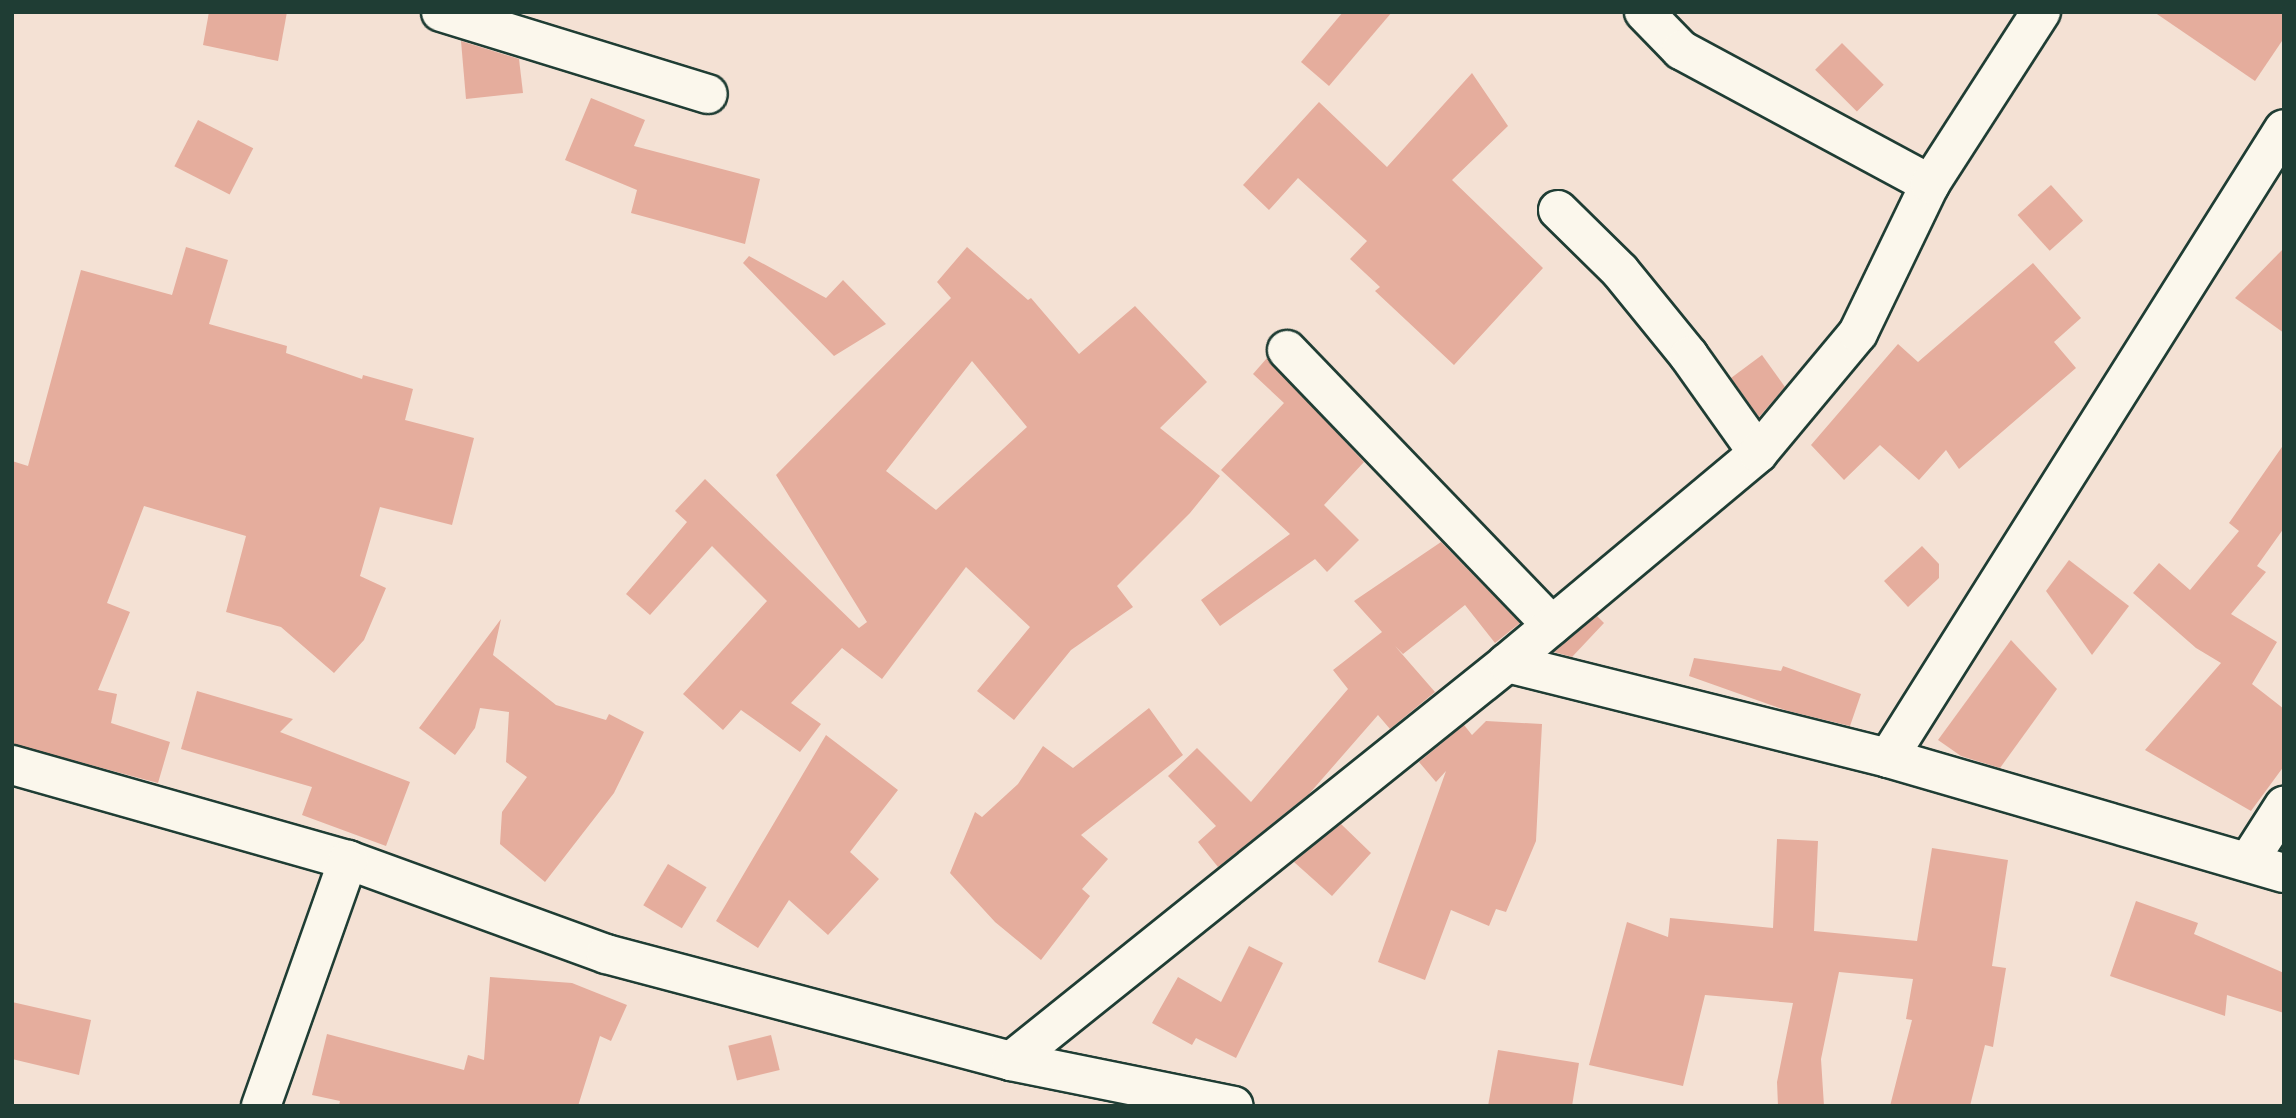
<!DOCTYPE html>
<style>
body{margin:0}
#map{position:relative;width:2296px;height:1118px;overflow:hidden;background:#f4e1d4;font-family:"Gochi Hand",sans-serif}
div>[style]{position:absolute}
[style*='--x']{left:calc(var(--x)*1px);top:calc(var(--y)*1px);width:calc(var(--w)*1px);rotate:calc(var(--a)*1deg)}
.building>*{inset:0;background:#e5ad9d;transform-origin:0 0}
.roads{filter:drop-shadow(2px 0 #1f3d34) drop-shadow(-2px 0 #1f3d34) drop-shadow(0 2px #1f3d34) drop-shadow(0 -2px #1f3d34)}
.minor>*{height:38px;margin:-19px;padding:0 19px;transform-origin:19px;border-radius:19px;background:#fbf7ec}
span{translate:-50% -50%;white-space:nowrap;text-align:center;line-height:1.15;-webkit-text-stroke:5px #fbf7ec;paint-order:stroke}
.frame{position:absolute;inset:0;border:14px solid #1f3d34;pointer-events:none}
</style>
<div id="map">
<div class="building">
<div style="clip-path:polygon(209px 12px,287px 12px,278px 61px,203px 45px)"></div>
<div style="clip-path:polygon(1343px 12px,1392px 12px,1329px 86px,1301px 62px)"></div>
<div style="clip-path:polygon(2154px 12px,2284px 12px,2284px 38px,2255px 81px)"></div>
<div style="clip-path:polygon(461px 41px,519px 59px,523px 93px,466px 99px)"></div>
<div style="left:1842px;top:43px;width:59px;height:38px;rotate:45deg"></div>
<div style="clip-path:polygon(1472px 73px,1508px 126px,1452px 180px,1543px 268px,1454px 365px,1375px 291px,1380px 287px,1350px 259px,1367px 241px,1298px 178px,1269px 210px,1243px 185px,1319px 102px,1387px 167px)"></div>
<div style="clip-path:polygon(591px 98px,645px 120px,634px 146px,760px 179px,745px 244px,631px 213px,637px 190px,565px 160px)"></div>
<div style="left:198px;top:120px;width:62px;height:52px;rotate:27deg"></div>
<div style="left:2051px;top:185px;width:48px;height:45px;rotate:48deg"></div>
<div style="clip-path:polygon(186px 247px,228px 260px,209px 324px,287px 346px,286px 353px,362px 379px,363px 375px,413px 389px,405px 420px,474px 438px,452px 525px,380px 507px,360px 576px,386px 588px,364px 640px,334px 673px,281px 627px,226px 612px,246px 536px,144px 506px,107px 603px,130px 612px,98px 690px,117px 694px,111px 723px,170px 742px,158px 783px,12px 744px,12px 461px,28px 466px,81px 270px,172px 295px)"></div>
<div style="clip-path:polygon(evenodd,967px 247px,1028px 300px,1031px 298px,1079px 354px,1135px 306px,1207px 382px,1160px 428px,1220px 476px,1190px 513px,1117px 586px,1133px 607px,1071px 650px,1014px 720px,977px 691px,1030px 627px,966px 567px,882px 679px,842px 648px,791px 703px,821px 724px,800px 752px,741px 710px,723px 730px,683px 694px,767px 601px,712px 546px,650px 615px,626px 594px,687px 522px,675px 511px,705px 479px,859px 628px,867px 622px,776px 475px,951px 298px,937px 282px,967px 247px,972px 361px,1027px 427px,936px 510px,886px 471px,972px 361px)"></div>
<div style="clip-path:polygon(2284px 248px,2284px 333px,2235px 298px)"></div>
<div style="clip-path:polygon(749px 256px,826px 298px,843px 280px,886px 324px,834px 356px,743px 263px)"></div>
<div style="clip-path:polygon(2033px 263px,2081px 318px,2054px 342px,2076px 368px,1959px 469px,1946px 450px,1919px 480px,1880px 445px,1844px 480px,1811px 445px,1898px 344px,1918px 362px)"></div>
<div style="clip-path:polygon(1762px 355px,1785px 387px,1759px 417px,1731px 378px)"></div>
<div style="clip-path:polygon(1267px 358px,1364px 462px,1324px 505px,1359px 540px,1327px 572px,1315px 559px,1220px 626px,1201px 600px,1290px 534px,1221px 470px,1284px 403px,1253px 374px)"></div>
<div style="clip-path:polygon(2284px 444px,2284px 528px,2257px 566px,2266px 572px,2231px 614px,2277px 642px,2252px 684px,2284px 709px,2284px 766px,2251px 811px,2145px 750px,2221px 663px,2196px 648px,2133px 593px,2159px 563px,2190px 590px,2239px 531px,2229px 523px)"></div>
<div style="clip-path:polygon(1441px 542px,1520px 623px,1495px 643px,1465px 605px,1403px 654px,1395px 646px,1435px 692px,1390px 729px,1378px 715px,1309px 794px,1218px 867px,1198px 842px,1216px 826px,1168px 776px,1197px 748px,1251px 802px,1348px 689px,1333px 670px,1382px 632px,1354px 601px)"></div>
<div style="clip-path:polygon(1922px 546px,1939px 564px,1939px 578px,1908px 607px,1884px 581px)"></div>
<div style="clip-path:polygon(2069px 560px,2129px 606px,2092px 655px,2046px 591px)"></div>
<div style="clip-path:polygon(1597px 616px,1604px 623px,1572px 657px,1554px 652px)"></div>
<div style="clip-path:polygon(501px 619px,493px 655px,556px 705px,606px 720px,609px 714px,644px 732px,614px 793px,545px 882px,500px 844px,502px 812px,527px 777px,506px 762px,509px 712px,480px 708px,475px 728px,455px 755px,419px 728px)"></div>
<div style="clip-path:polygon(2011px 640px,2057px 689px,2000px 768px,1961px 756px,1938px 740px)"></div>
<div style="clip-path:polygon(1694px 658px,1781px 671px,1783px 666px,1861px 694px,1850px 726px,1788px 711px,1689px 676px)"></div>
<div style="clip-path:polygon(197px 691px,293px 719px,280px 732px,410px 782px,386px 846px,302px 815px,312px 787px,181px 749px)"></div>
<div style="clip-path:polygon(1149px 708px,1183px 755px,1081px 835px,1108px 859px,1082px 889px,1090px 896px,1041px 960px,995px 922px,950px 873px,975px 812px,982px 817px,1018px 784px,1043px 746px,1073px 768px)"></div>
<div style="clip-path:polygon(1486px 721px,1542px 724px,1536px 841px,1506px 912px,1496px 909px,1489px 926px,1451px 910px,1425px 980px,1378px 962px,1446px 771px,1436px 782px,1419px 762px,1464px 725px,1472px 735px)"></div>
<div style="clip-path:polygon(826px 735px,898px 790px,850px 852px,879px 879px,828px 935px,789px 900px,758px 948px,716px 921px)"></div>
<div style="clip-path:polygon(1341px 824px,1371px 853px,1332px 896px,1294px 862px)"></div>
<div style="clip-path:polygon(1777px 839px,1818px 841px,1814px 931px,1917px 941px,1932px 848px,2008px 860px,1992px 966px,2006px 968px,1993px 1047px,1985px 1045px,1970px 1106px,1890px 1106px,1912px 1020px,1906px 1019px,1913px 979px,1839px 972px,1821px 1059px,1824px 1106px,1778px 1106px,1777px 1082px,1793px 1003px,1705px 995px,1683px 1086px,1589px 1065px,1627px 922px,1668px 937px,1670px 918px,1773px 928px)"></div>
<div style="left:668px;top:864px;width:45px;height:48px;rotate:31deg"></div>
<div style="clip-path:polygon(2136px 901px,2198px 923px,2194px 934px,2284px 973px,2284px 1013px,2227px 995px,2225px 1016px,2110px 976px)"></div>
<div style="clip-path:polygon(1249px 946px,1283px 963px,1236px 1058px,1196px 1038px,1192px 1045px,1152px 1023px,1178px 977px,1221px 1002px)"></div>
<div style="clip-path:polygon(490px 977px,572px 983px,627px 1005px,611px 1041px,600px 1036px,578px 1106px,339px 1106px,340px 1101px,312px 1095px,327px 1034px,464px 1070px,468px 1055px,484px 1060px)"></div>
<div style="clip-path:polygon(12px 1002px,91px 1020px,79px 1075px,12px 1059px)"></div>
<div style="left:771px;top:1035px;width:36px;height:44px;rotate:76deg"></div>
<div style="clip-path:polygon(1498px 1050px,1579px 1063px,1572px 1106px,1488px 1106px)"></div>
</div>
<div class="roads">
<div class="minor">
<div style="--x:441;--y:12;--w:279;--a:17.1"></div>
<div style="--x:1644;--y:12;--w:53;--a:45.8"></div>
<div style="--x:1681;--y:50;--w:283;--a:28.3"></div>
<div style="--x:1558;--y:210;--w:87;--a:44.5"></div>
<div style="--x:1620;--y:271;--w:109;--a:50.9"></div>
<div style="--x:1689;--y:356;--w:119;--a:54.6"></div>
<div style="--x:1287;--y:350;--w:382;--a:46.1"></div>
<div style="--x:1507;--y:663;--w:393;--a:14"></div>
<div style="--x:1888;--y:758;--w:412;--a:16.2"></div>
<div style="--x:1888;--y:758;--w:743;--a:-57.81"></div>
<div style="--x:12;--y:765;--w:349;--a:15.8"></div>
<div style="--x:348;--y:860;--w:275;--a:20"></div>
<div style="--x:606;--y:954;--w:419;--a:14.8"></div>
<div style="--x:1011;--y:1061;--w:227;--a:11.4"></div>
<div style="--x:2248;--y:862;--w:67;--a:-57.3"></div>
<div style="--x:1011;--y:1061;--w:636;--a:-38.74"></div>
<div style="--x:1507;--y:663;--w:327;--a:-39.9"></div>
<div style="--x:1758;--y:453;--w:156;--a:-50.2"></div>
<div style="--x:1858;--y:333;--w:165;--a:-64.2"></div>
<div style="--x:1930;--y:184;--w:205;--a:-57.2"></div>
<div style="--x:261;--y:1106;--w:261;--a:-70.5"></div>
</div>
</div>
<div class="frame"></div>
</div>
